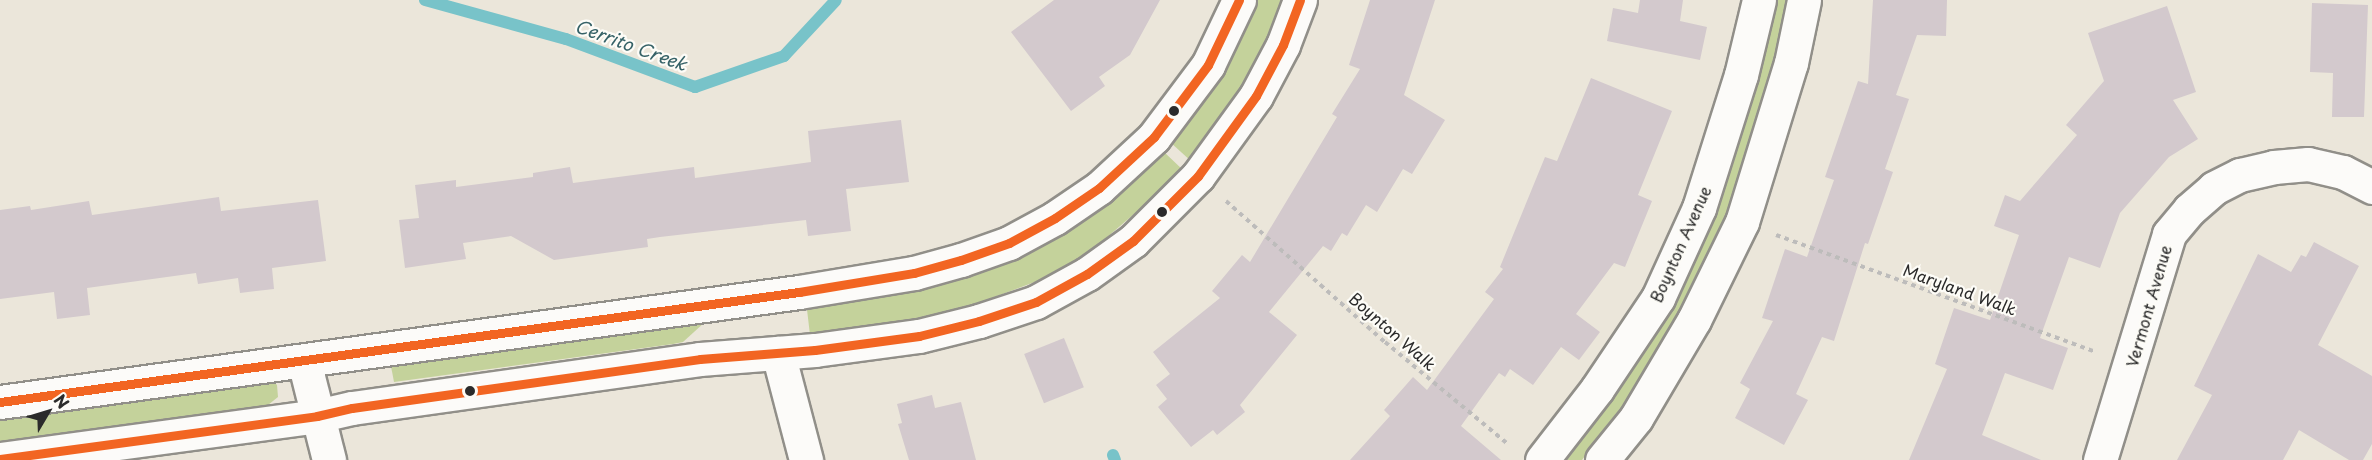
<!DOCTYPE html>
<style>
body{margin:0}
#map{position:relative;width:2372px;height:460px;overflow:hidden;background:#ebe6da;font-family:"Playpen Sans",sans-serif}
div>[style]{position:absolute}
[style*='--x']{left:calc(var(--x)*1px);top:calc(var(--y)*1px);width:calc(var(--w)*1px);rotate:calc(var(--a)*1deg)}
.green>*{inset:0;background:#c4d29b}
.stream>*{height:12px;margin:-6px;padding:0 6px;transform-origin:6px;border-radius:6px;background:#78c3c9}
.building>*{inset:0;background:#d3c9cd;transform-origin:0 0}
.path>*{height:4px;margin-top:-2px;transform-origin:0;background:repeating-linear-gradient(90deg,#bdbcbb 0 4.5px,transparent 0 9px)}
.roads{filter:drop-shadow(2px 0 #918f89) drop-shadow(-2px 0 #918f89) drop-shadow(0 2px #918f89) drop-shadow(0 -2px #918f89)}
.street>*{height:33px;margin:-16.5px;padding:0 16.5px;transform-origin:16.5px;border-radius:16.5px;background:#fcfbf9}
.secondary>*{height:33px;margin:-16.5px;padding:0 16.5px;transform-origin:16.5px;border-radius:16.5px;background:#fcfbf9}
.bus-1>*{height:9px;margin:-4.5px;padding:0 4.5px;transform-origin:4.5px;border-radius:4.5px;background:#f26522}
.dots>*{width:16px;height:16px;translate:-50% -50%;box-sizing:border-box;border:3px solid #fdfcf7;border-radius:50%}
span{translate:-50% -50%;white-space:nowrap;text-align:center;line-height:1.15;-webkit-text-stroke:4.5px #fdfcf7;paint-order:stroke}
.street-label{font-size:16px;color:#2b2b2b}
.water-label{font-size:18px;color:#366267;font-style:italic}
.north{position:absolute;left:18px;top:382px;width:60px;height:60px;-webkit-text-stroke:4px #fdfcf7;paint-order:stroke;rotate:52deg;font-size:16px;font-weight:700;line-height:24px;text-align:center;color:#2b2b2b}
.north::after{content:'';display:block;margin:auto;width:21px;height:27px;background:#2b2b2b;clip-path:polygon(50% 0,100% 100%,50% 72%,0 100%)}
</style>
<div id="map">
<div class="green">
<div style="clip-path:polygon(1251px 0,1285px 0,1226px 123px,1192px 162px,1170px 142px)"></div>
<div style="clip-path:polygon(1769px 0,1789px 0,1788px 12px,1747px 168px,1712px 251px,1646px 374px,1582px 460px,1559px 460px,1600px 408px)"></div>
<div style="clip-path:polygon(1163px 151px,1184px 171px,1091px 251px,1048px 277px,949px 314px,810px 335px,806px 301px,930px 279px)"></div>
<div style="clip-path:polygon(705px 322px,683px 342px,673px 344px,394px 382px,390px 361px)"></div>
<div style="clip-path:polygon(272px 380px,277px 385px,278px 397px,268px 405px,0 442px,0 413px)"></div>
</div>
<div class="stream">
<div style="--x:425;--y:0;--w:146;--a:15.5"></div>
<div style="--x:566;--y:39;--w:138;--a:20.4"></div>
<div style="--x:695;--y:87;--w:94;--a:-19.2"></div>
<div style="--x:784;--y:56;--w:76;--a:-47.1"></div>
<div style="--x:1113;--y:455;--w:5;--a:68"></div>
</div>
<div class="building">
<div style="clip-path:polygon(1054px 0,1160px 0,1130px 55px,1099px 77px,1105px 86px,1071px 111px,1011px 32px)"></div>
<div style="clip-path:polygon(1370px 0,1435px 0,1404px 95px,1445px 120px,1412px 174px,1403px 169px,1377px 212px,1366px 205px,1347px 236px,1342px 233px,1331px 251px,1323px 246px,1269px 312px,1297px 335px,1240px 405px,1245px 412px,1217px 435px,1213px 430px,1191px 447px,1158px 407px,1167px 399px,1156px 385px,1170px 374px,1153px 352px,1220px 298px,1212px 291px,1242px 255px,1250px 262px,1337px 117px,1332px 114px,1360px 69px,1349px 65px)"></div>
<div style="clip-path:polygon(1640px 0,1683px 0,1680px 21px,1707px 27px,1700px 60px,1607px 41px,1613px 8px,1638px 13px)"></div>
<div style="clip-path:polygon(1873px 0,1947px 0,1946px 36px,1917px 35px,1896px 95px,1909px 99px,1885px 169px,1893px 172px,1868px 244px,1865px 243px,1834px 341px,1822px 337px,1796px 394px,1808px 400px,1784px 445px,1735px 418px,1750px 389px,1740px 383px,1773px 321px,1762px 318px,1785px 249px,1807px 257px,1834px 180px,1825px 177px,1858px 81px,1868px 84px)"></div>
<div style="clip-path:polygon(2312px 3px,2368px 5px,2364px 117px,2332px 117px,2333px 73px,2310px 72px)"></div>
<div style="clip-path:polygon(2167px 6px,2196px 92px,2173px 100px,2198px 139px,2169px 157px,2120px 213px,2100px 268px,2069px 257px,2040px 338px,2068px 348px,2053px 390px,2005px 373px,1982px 435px,2041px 460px,1909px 460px,1947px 369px,1935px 364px,1954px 308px,1990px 320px,2019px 235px,1994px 226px,2005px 195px,2020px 201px,2077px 135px,2066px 125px,2104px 81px,2088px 33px)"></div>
<div style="clip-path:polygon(1591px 78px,1672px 111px,1638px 195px,1652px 201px,1625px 267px,1614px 263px,1576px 314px,1600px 332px,1579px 360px,1561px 347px,1533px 385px,1510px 369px,1505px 377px,1499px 373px,1461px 426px,1501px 460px,1350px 460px,1390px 416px,1384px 410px,1413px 377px,1427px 390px,1494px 299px,1485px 292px,1503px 269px,1500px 267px,1545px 157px,1557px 161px)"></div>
<div style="clip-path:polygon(901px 120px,909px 182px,846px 189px,851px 231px,808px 236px,806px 220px,660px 237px,647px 239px,648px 247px,554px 260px,511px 236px,463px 243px,466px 259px,405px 268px,399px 220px,419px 218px,415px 185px,456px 180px,456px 187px,533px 177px,533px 173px,570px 167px,573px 183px,694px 167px,695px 178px,811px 162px,808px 131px)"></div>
<div style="clip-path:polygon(219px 197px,221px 211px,318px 200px,326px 261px,272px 268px,274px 289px,240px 293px,238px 278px,198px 284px,196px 273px,87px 288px,90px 315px,57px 319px,54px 292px,0 299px,0 210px,30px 206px,31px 210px,89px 201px,92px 215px)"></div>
<div style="clip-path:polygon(2314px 242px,2359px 266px,2318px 345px,2372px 376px,2372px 444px,2363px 460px,2349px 460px,2299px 430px,2283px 460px,2177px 460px,2212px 395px,2194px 386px,2258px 254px,2291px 272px,2301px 255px,2306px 257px)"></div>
<div style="left:1064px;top:338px;width:53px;height:43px;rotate:68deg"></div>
<div style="clip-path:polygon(932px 395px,935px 408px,961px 402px,976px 460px,909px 460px,898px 424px,902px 423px,897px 404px)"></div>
</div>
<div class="path">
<div style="--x:1226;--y:201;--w:213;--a:41.6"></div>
<div style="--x:1385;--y:342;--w:161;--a:39.7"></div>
<div style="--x:1776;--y:235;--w:338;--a:20.1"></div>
</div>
<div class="roads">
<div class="street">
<div style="--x:778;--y:353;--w:111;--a:75.3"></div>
<div style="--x:304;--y:361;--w:102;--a:75.8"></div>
<div style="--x:1542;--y:460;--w:90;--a:-52.2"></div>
<div style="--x:1597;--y:389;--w:110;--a:-56.2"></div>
<div style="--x:1658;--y:298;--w:99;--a:-65.5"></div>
<div style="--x:1699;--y:208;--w:139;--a:-72.5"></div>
<div style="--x:1741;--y:75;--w:77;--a:-76.5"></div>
<div style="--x:1602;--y:460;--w:54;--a:-51"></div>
<div style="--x:1636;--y:418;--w:114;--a:-59.4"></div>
<div style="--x:1694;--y:320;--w:109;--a:-63.9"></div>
<div style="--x:1742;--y:222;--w:166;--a:-72.9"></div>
<div style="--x:1791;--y:63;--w:64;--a:-78.3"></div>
<div style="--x:2100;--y:460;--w:236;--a:-73"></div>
<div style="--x:2169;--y:234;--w:31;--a:-50"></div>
<div style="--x:2189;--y:210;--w:33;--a:-41"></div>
<div style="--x:2214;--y:188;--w:29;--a:-27"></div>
<div style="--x:2240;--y:175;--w:35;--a:-13"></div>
<div style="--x:2274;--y:167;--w:34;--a:-5"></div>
<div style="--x:2308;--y:164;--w:36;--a:13"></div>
<div style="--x:2343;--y:172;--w:33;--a:27"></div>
</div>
<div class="secondary">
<div style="--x:0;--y:402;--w:807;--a:-7.84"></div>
<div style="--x:799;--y:292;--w:117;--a:-9.4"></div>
<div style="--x:914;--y:273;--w:49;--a:-15.5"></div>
<div style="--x:961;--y:260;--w:51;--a:-19.5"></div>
<div style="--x:1009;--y:243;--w:52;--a:-28.5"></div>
<div style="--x:1055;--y:218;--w:53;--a:-34.3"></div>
<div style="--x:1099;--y:188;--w:75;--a:-42.8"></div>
<div style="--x:1154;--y:137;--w:90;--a:-53.1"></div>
<div style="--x:1208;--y:65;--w:72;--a:-64.5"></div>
<div style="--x:0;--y:459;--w:320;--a:-7.7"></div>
<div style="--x:317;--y:416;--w:36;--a:-13"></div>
<div style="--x:352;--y:408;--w:351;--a:-8"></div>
<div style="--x:700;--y:359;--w:115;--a:-4.5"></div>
<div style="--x:815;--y:350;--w:105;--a:-7.7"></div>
<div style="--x:919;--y:336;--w:62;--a:-14"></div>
<div style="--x:979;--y:321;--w:60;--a:-18.4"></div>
<div style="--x:1036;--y:302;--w:58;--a:-28.8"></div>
<div style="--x:1087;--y:274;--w:57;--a:-35.7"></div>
<div style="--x:1133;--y:241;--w:92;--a:-45"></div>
<div style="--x:1198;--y:176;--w:99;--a:-54.1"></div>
<div style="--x:1256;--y:96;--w:58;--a:-62.1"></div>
<div style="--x:1283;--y:45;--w:48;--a:-69.3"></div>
</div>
</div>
<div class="bus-1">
<div style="--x:0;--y:402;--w:807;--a:-7.84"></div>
<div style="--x:799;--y:292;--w:117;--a:-9.4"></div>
<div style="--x:914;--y:273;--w:49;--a:-15.5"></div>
<div style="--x:961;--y:260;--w:51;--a:-19.5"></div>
<div style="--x:1009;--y:243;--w:52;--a:-28.5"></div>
<div style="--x:1055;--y:218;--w:53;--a:-34.3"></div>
<div style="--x:1099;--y:188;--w:75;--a:-42.8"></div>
<div style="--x:1154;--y:137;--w:90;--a:-53.1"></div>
<div style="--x:1208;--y:65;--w:72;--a:-64.5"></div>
<div style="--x:0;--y:459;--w:320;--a:-7.7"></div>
<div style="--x:317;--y:416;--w:36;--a:-13"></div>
<div style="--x:352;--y:408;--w:351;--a:-8"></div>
<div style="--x:700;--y:359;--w:115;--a:-4.5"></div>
<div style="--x:815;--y:350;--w:105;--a:-7.7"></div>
<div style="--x:919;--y:336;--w:62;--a:-14"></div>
<div style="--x:979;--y:321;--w:60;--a:-18.4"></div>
<div style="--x:1036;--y:302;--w:58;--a:-28.8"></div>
<div style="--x:1087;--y:274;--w:57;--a:-35.7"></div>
<div style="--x:1133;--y:241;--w:92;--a:-45"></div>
<div style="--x:1198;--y:176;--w:99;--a:-54.1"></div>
<div style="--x:1256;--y:96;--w:58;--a:-62.1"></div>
<div style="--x:1283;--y:45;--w:48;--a:-69.3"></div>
</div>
<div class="dots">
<div style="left:1174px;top:111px;background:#2b2b2b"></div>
<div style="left:1162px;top:212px;background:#2b2b2b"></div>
<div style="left:470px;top:391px;background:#2b2b2b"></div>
</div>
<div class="street-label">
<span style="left:1680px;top:244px;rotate:-66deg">Boynton Avenue</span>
<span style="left:1960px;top:289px;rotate:20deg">Maryland Walk</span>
<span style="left:2148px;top:306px;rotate:-74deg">Vermont Avenue</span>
<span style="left:1393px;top:331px;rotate:41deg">Boynton Walk</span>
</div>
<div class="water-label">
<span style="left:631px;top:45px;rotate:20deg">Cerrito Creek</span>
</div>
<div class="north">N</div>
</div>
